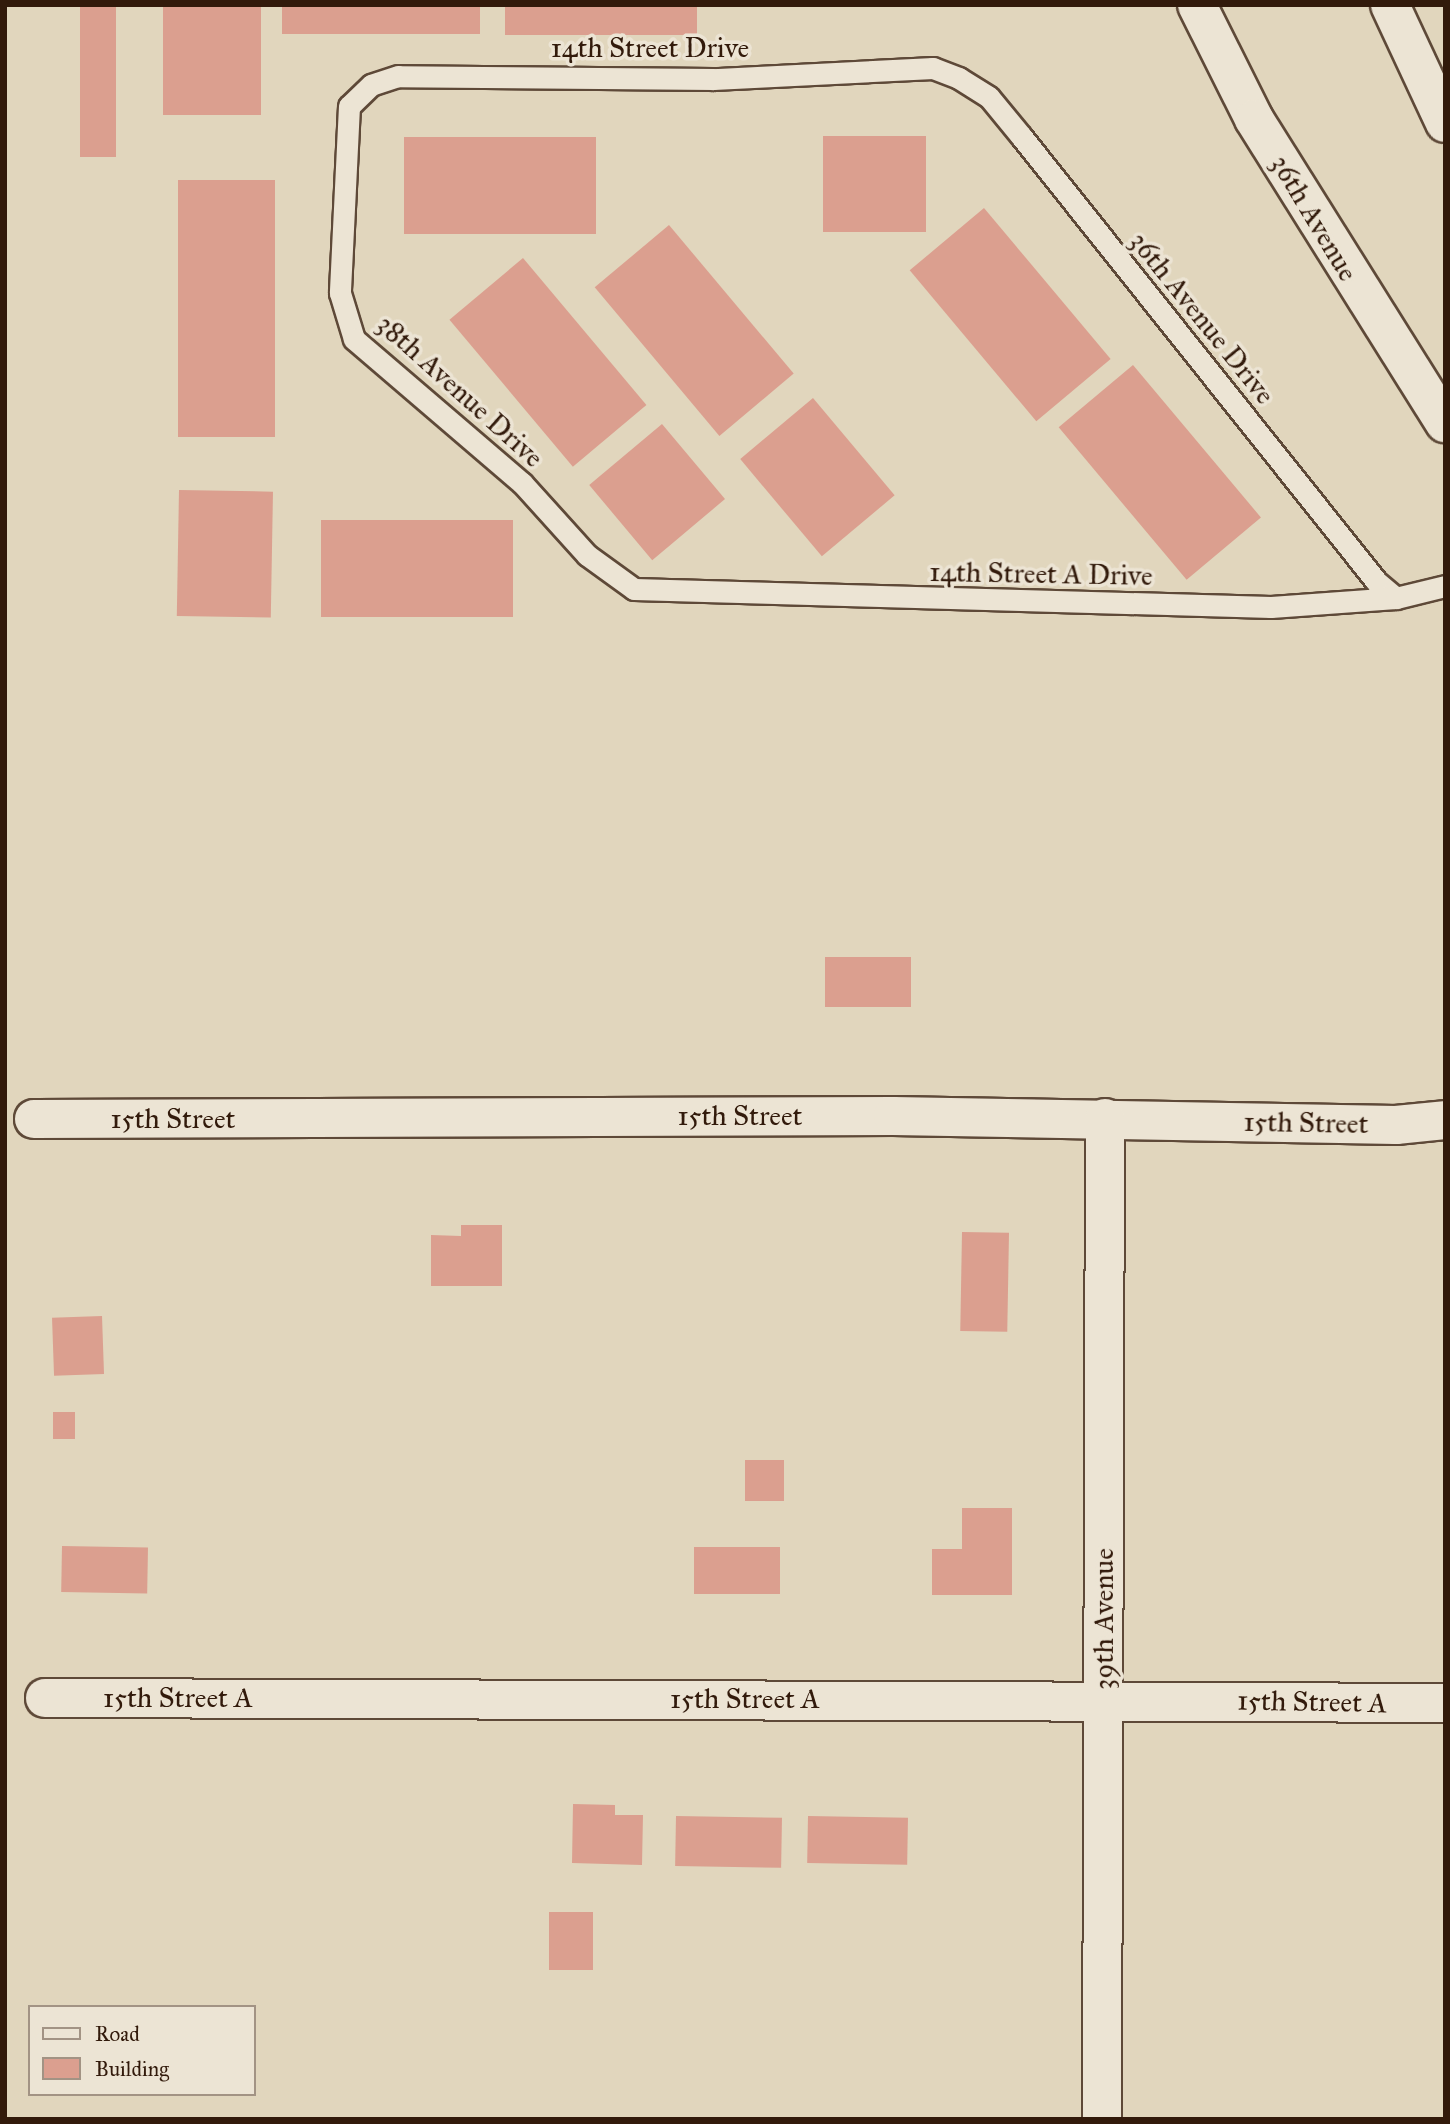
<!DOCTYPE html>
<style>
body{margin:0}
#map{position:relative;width:1450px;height:2124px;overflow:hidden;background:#e1d6bd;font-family:"IM FELL Great Primer",serif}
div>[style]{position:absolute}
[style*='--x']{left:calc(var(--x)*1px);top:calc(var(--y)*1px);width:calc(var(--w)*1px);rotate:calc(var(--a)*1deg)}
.building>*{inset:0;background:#db9f8f;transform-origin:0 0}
.roads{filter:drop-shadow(2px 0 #5e4938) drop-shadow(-2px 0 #5e4938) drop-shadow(0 2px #5e4938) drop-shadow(0 -2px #5e4938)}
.service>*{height:21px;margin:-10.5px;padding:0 10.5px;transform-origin:10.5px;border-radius:10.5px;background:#ece4d4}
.minor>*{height:38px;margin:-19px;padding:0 19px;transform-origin:19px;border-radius:19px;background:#ece4d4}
.tertiary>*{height:38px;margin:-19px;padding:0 19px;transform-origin:19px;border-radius:19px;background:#ece4d4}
span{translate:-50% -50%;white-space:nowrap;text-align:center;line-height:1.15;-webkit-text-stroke:7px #ece4d4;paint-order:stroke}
.street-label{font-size:28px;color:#321a0b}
.frame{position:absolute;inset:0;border:7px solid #321a0b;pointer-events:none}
.legend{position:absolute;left:28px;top:2005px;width:228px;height:91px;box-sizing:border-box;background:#ece4d4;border:2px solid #a29384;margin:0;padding:9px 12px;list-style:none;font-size:21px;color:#321a0b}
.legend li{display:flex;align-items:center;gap:14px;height:35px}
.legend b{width:35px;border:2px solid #a29384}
</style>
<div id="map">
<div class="building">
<div style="left:80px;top:5px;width:36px;height:152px"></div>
<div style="left:163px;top:5px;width:98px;height:110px"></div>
<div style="left:282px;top:5px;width:198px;height:29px"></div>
<div style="left:505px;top:5px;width:192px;height:30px"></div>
<div style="left:823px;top:136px;width:103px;height:96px"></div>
<div style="left:404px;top:137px;width:192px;height:97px"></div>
<div style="left:178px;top:180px;width:97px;height:257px"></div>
<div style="left:984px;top:208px;width:197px;height:97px;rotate:50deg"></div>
<div style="left:669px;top:225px;width:194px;height:97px;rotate:50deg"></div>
<div style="left:523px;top:258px;width:192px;height:96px;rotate:50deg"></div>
<div style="left:1133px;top:365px;width:199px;height:97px;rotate:50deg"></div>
<div style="left:813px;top:398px;width:127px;height:95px;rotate:50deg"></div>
<div style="left:662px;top:424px;width:98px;height:95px;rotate:50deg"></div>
<div style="left:179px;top:490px;width:94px;height:126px;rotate:1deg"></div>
<div style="left:321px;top:520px;width:192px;height:97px"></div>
<div style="left:911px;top:957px;width:50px;height:86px;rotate:90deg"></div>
<div style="clip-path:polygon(461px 1225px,502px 1225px,502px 1286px,431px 1286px,431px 1235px,461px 1236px)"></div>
<div style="left:962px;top:1232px;width:47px;height:99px;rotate:1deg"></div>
<div style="left:102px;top:1316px;width:58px;height:50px;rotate:88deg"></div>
<div style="left:53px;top:1412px;width:22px;height:27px"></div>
<div style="left:745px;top:1460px;width:39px;height:41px"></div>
<div style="clip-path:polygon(962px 1508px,1012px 1508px,1012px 1595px,932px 1595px,932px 1549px,962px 1549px)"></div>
<div style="left:62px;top:1546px;width:86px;height:46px;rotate:1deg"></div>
<div style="left:694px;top:1547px;width:86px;height:47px"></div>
<div style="clip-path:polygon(573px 1804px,615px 1805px,615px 1815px,643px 1815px,642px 1865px,572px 1863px)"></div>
<div style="left:676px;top:1816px;width:106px;height:50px;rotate:1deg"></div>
<div style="left:808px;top:1816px;width:100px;height:47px;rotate:1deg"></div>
<div style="left:549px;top:1912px;width:44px;height:58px"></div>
</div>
<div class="roads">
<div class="service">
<div style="--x:1396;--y:598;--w:26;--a:-140"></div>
<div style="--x:1376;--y:581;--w:569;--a:-128.58"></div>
<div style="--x:1021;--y:136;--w:50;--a:-129.4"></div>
<div style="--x:989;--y:97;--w:36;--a:-148"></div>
<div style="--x:959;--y:78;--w:28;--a:-159"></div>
<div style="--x:933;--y:68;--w:220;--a:177.1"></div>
<div style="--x:713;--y:79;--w:315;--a:-179.5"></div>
<div style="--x:398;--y:76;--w:28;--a:162"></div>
<div style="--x:371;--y:85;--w:30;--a:136"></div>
<div style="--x:349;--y:106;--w:187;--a:92.8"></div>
<div style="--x:340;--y:293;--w:48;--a:73.1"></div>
<div style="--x:354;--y:339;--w:221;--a:40.6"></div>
<div style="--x:522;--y:483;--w:97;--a:47.9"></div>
<div style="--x:587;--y:555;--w:58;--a:35.9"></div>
<div style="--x:634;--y:589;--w:637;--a:1.62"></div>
<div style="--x:1271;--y:607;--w:125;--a:-4.1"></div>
<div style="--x:1396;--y:598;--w:50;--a:-13.8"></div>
</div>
<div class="minor">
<div style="--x:1390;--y:5;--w:130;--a:65"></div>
<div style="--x:34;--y:1119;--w:859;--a:-0.2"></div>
<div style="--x:893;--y:1116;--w:503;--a:1.03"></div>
<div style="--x:1396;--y:1125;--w:49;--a:-5.8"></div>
<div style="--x:45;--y:1698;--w:1400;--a:0.2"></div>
<div style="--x:1102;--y:2119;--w:1001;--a:-89.83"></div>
</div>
<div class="tertiary">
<div style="--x:1197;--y:5;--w:127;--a:63.4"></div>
<div style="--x:1254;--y:119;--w:359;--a:57.9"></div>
</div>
</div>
<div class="street-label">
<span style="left:650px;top:48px">14th Street Drive</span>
<span style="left:1314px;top:218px;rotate:59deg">36th Avenue</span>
<span style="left:1202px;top:318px;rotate:51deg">36th Avenue Drive</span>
<span style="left:460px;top:391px;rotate:42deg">38th Avenue Drive</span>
<span style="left:1041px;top:574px;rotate:1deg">14th Street A Drive</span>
<span style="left:740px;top:1116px">15th Street</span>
<span style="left:173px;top:1119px">15th Street</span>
<span style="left:1306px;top:1123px;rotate:1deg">15th Street</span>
<span style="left:1104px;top:1619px;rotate:-90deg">39th Avenue</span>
<span style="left:178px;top:1698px">15th Street A</span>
<span style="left:745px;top:1699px">15th Street A</span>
<span style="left:1312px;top:1702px;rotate:1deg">15th Street A</span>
</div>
<div class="frame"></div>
<ul class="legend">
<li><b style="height:9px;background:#ece4d4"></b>Road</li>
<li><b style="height:19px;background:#db9f8f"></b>Building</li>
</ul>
</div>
